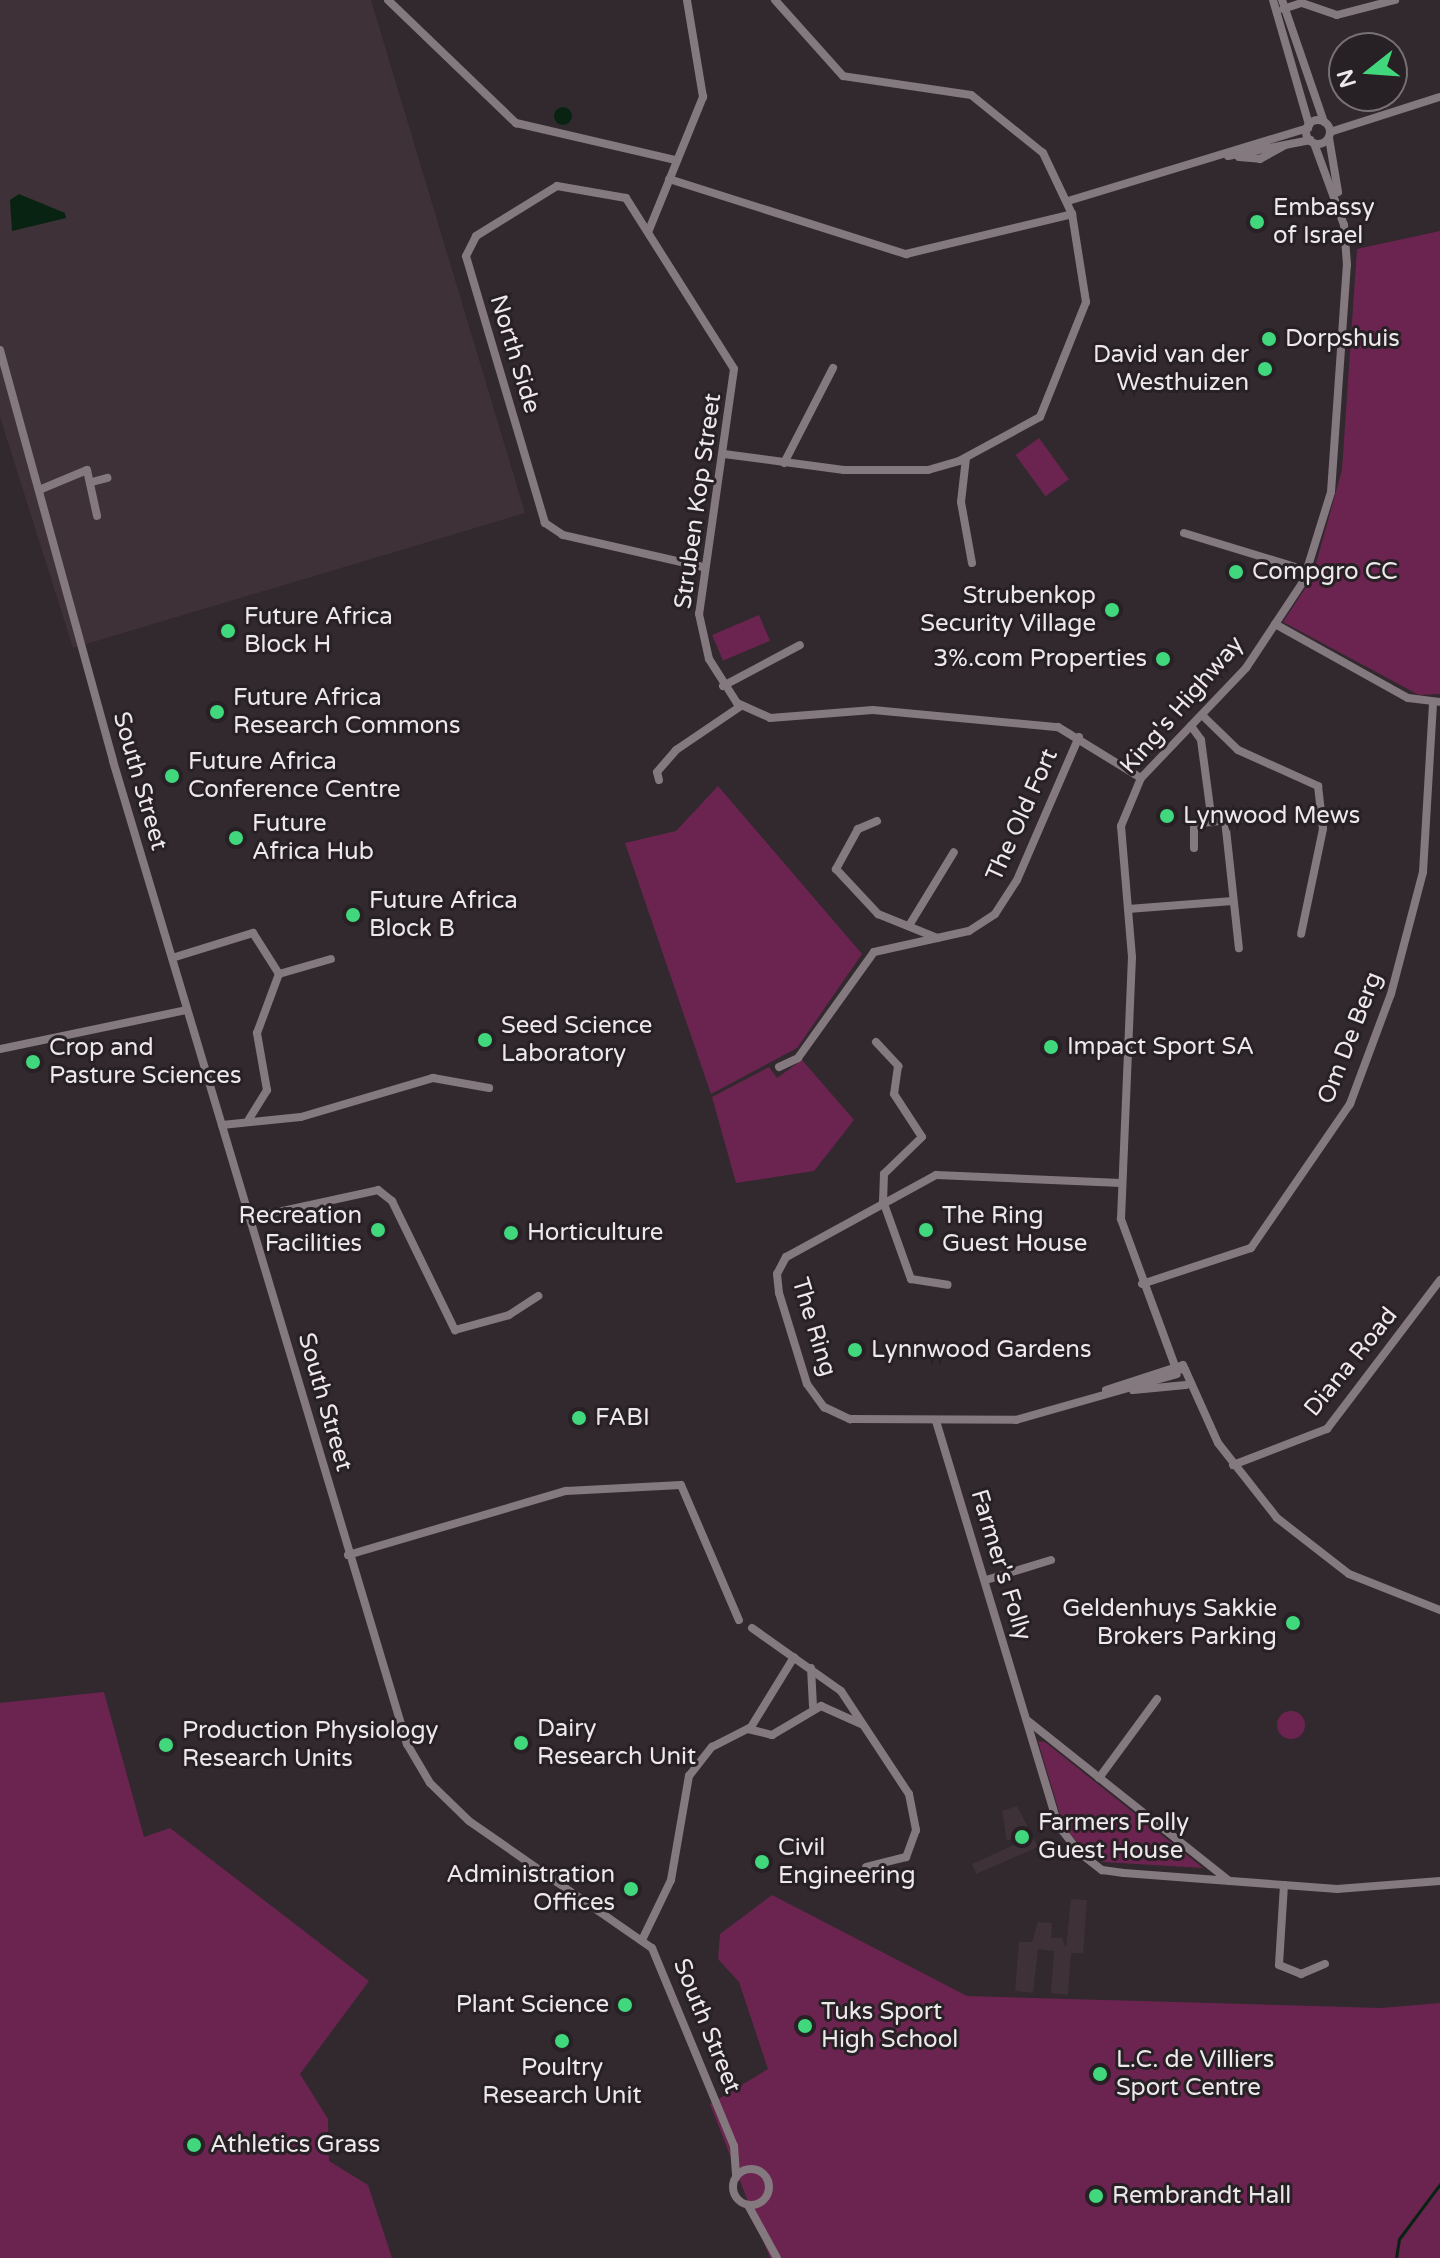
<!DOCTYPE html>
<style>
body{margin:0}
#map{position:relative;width:1440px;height:2258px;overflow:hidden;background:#31292d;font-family:"Varela Round",sans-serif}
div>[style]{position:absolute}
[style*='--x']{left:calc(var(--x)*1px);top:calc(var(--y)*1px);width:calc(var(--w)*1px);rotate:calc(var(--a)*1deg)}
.built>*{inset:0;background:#3f3138}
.green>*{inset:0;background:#6b2450;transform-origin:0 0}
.round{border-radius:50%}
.water>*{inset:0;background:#092312}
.stream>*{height:3px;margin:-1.5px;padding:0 1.5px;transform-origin:1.5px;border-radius:1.5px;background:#092312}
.street>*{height:8px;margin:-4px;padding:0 4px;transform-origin:4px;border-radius:4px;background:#83797e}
.street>.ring{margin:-4px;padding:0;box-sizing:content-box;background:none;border:8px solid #83797e;border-radius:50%}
.dots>*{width:22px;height:22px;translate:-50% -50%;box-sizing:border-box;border:4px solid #272024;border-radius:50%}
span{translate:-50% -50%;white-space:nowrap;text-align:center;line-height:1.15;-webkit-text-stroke:6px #272024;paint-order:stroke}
.poi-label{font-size:24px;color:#ede8ea}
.left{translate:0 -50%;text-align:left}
.right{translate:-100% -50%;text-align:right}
.street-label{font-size:24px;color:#ede8ea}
.north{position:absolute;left:1328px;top:32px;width:80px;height:80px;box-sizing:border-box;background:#272024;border:2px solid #767073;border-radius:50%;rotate:253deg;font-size:22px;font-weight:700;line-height:32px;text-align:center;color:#ede8ea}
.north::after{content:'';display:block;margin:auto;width:28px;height:36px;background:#41d77c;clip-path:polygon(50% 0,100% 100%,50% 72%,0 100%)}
</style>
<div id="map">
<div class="built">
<div style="clip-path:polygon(0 0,371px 0,525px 513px,73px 648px,0 417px)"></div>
<div style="clip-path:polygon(1017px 1806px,1038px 1847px,976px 1874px,972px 1864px,1016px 1844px,1015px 1837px,1007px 1841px,1002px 1811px)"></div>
<div style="clip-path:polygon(1071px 1899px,1087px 1900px,1083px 1953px,1071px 1953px,1068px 1995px,1051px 1993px,1054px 1951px,1038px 1949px,1033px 1993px,1015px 1991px,1019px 1942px,1032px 1942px,1038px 1922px,1052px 1923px,1051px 1938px,1062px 1938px,1066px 1948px)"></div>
</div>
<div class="green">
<div style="clip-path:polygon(1440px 231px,1440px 694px,1419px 695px,1283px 622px,1312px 578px,1342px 470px,1357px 249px)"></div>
<div style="left:1039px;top:438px;width:51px;height:29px;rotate:54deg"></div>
<div style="left:759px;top:615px;width:28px;height:51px;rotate:67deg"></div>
<div style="clip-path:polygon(718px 786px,862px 954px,797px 1048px,711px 1094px,625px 843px,676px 831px)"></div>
<div style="clip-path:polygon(802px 1060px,854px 1120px,814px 1171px,736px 1183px,712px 1097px,769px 1067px,777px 1078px)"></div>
<div style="clip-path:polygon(104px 1692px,144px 1837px,170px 1828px,369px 1981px,300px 2074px,328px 2119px,329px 2161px,368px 2185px,392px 2258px,0 2258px,0 1703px)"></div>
<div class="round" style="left:1277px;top:1711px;width:28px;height:28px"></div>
<div style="clip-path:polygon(1038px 1741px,1045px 1742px,1203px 1868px,1103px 1862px,1085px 1850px,1064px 1828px)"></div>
<div style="clip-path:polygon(772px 1895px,967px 1996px,1380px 2008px,1440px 2003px,1440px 2258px,770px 2258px,710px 2104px,768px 2069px,739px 1982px,718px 1959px,720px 1934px)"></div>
</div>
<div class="water">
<div class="round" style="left:554px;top:107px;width:18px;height:18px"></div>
<div style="clip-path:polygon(19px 194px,65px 213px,66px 218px,12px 231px,10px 200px)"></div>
</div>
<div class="stream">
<div style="--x:1396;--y:2258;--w:19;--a:-81"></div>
<div style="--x:1399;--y:2239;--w:69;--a:-53.3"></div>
</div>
<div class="street">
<div style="--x:388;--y:0;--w:178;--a:43.9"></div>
<div style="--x:516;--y:123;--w:163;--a:13.1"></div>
<div style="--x:1273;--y:0;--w:130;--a:73.9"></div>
<div style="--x:1282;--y:0;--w:129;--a:71"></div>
<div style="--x:1283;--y:9;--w:20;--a:-18"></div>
<div style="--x:1302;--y:3;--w:37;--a:19"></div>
<div style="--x:1337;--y:15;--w:60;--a:-14.5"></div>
<div class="ring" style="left:1306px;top:120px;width:16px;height:16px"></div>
<div style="--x:1330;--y:132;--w:115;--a:-17.7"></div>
<div style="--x:1329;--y:138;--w:55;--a:80.5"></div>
<div style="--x:1228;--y:156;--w:84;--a:-11"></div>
<div style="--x:1239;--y:157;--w:21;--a:5"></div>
<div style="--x:1260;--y:159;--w:29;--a:-29"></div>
<div style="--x:669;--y:179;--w:249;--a:17.6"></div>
<div style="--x:906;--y:254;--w:171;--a:-13.5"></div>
<div style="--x:1068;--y:201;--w:251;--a:-16.9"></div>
<div style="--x:649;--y:230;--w:144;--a:-67.9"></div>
<div style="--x:703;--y:97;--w:98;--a:-99.4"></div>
<div style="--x:0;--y:350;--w:426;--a:74.6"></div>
<div style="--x:113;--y:761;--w:1026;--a:73.35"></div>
<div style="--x:407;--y:1744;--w:45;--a:59.5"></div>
<div style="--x:430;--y:1783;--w:54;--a:44.3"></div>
<div style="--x:469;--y:1821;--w:223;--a:34.8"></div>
<div style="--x:652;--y:1948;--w:214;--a:67.5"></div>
<div style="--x:734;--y:2146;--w:31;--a:86"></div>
<div style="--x:724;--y:454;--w:121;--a:7.6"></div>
<div style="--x:844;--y:470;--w:84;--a:0"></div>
<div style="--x:928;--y:470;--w:32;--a:-16"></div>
<div style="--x:959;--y:461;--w:92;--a:-28.5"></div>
<div style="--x:1040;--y:417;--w:124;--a:-68.2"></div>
<div style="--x:1086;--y:302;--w:89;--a:-99"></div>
<div style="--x:1072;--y:214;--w:68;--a:-115.4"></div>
<div style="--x:1043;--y:153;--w:92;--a:-141.1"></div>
<div style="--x:971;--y:95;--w:129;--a:-171.6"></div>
<div style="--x:843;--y:76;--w:102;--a:-131.8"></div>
<div style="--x:966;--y:458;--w:44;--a:96.5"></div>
<div style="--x:961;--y:502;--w:62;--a:79.8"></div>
<div style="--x:784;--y:463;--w:107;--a:-62.7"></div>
<div style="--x:92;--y:482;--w:16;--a:-15"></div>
<div style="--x:39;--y:490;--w:52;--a:-22.6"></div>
<div style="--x:87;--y:470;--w:47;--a:77.7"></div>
<div style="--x:1184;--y:533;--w:130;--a:17"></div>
<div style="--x:703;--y:567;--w:144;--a:-167.1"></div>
<div style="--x:563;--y:535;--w:22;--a:-146"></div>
<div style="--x:545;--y:523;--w:278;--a:-106.5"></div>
<div style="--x:466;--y:256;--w:22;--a:-63"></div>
<div style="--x:476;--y:236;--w:95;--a:-31.7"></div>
<div style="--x:557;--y:186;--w:70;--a:9.9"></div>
<div style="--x:626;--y:198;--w:202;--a:57.7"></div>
<div style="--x:734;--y:369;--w:247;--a:98.1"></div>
<div style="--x:699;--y:614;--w:46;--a:77.5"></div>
<div style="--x:709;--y:659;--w:52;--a:57.5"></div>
<div style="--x:737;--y:703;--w:36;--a:24"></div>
<div style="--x:770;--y:718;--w:103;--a:-4.4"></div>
<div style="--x:873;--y:710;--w:186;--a:5.3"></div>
<div style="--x:1058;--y:727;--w:97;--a:31.6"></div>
<div style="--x:1275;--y:624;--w:152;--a:29.1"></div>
<div style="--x:1408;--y:698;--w:32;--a:7"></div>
<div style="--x:723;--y:686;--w:87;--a:-28"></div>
<div style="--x:1202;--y:715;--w:50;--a:44.2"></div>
<div style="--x:1238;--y:750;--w:88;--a:24.2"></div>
<div style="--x:1318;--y:786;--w:43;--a:83.4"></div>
<div style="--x:1323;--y:829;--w:107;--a:101.8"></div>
<div style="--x:1191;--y:726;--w:17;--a:54"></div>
<div style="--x:1201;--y:740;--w:83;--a:82.4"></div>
<div style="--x:659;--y:780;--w:8;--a:-104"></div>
<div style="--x:657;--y:772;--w:29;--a:-49"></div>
<div style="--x:676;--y:750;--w:78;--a:-34.1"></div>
<div style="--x:1225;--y:820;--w:129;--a:83.8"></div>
<div style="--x:877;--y:821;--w:21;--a:157"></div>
<div style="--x:858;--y:829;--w:46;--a:118.8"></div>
<div style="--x:836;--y:869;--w:62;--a:47"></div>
<div style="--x:878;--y:914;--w:64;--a:22.1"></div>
<div style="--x:1194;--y:848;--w:24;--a:-90"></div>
<div style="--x:1194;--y:824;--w:50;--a:-6.8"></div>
<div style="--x:1128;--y:909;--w:105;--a:-4.4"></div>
<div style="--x:910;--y:924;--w:84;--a:-58.6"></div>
<div style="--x:172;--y:958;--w:85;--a:-17.2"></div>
<div style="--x:253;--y:933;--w:49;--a:57.6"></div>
<div style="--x:279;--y:974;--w:54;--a:-16.1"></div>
<div style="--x:876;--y:1042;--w:33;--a:47"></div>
<div style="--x:898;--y:1066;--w:28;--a:98"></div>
<div style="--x:894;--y:1094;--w:51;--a:56.9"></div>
<div style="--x:922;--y:1137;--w:53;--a:135.8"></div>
<div style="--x:884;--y:1174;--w:27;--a:92"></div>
<div style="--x:883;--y:1201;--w:83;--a:70.3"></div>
<div style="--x:911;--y:1279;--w:37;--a:9"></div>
<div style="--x:0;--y:1049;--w:191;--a:-11.8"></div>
<div style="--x:779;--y:1067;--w:21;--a:-25"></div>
<div style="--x:798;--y:1058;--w:130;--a:-54.4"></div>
<div style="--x:874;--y:952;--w:97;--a:-12.5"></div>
<div style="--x:969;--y:931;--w:31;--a:-33"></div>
<div style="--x:995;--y:914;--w:40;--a:-57.1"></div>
<div style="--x:1017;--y:880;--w:156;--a:-66.6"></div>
<div style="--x:249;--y:1119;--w:34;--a:-58"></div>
<div style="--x:267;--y:1090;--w:58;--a:-100"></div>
<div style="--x:257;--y:1033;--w:63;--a:-69.6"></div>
<div style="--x:222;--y:1125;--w:79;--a:-5.8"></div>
<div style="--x:301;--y:1117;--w:138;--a:-16.5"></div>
<div style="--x:433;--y:1078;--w:57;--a:10.1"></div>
<div style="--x:1121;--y:1183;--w:185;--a:-177.5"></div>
<div style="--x:936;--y:1175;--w:171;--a:151.3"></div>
<div style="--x:786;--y:1257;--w:19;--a:118"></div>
<div style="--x:777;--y:1274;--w:19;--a:84"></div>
<div style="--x:779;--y:1293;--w:95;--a:72.9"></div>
<div style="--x:807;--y:1384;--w:29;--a:54"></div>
<div style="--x:824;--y:1407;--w:29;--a:25"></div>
<div style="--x:850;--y:1419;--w:166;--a:0.3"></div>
<div style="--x:1016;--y:1420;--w:167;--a:-15.9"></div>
<div style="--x:250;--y:1218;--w:131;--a:-12.3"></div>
<div style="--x:378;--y:1190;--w:18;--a:38"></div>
<div style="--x:392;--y:1201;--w:144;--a:64"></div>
<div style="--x:455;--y:1330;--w:56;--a:-15.5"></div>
<div style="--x:509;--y:1315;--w:35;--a:-33"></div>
<div style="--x:1142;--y:1284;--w:115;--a:-18.3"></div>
<div style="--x:1251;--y:1248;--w:175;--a:-55.5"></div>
<div style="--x:1350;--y:1104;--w:117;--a:-69.6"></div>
<div style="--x:1391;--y:994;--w:126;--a:-75.3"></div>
<div style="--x:1423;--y:872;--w:170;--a:-86.6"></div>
<div style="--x:1175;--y:1366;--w:157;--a:-110.2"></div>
<div style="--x:1121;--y:1219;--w:262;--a:-87.6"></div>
<div style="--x:1132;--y:957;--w:131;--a:-94.8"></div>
<div style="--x:1121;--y:826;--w:52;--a:-67.4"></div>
<div style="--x:1141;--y:778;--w:152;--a:-46.3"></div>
<div style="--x:1246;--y:668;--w:103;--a:-56.5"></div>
<div style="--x:1303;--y:582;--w:94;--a:-72.7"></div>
<div style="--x:1331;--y:492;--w:228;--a:-86"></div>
<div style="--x:1347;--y:265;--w:40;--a:-94.3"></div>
<div style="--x:1344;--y:225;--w:87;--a:-110.1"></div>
<div style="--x:1185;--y:1370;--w:11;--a:-170"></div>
<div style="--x:1174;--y:1368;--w:9;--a:-18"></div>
<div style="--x:1183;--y:1365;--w:85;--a:65.8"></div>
<div style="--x:1218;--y:1443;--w:95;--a:51.8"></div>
<div style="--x:1277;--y:1518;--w:91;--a:37.9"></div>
<div style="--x:1349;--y:1574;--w:98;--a:21.6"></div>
<div style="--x:1106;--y:1390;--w:71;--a:-17.9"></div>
<div style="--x:1133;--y:1390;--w:53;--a:-5.4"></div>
<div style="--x:936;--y:1421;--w:422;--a:73.2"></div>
<div style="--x:1058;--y:1825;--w:36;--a:52"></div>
<div style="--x:1080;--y:1853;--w:28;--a:38"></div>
<div style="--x:1102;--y:1870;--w:22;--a:8"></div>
<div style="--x:1124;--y:1873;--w:214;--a:4.3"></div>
<div style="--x:1337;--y:1889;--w:103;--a:-4.4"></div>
<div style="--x:1233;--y:1465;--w:101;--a:-21"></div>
<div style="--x:1327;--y:1429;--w:187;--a:-52.8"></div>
<div style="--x:348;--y:1555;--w:227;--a:-16.4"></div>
<div style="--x:566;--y:1491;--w:115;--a:-3"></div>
<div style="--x:681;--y:1485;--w:147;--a:66.8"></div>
<div style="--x:986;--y:1580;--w:68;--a:-17.1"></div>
<div style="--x:752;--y:1628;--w:109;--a:35.3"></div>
<div style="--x:841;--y:1691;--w:123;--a:56.6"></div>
<div style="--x:909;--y:1794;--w:37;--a:79"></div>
<div style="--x:916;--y:1830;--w:29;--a:110"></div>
<div style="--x:906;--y:1857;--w:41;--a:166"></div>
<div style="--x:811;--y:1668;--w:38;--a:87"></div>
<div style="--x:1028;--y:1721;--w:257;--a:38.5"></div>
<div style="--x:748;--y:1729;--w:25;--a:14"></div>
<div style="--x:772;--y:1735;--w:57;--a:-30.6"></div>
<div style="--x:821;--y:1706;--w:46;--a:24.3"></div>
<div style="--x:1099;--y:1778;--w:98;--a:-53.7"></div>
<div style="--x:1284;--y:1885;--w:80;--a:93.6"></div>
<div style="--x:1279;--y:1965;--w:24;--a:22"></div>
<div style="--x:1301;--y:1974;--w:26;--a:-23"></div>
<div style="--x:643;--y:1938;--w:64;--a:-64.2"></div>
<div style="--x:671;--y:1880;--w:106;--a:-80.2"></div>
<div style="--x:689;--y:1776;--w:37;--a:-52"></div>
<div style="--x:712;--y:1747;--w:44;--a:-27.1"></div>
<div style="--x:751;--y:1727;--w:82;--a:-58.4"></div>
<div class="ring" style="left:733px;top:2169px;width:28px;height:28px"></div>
<div style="--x:748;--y:2205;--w:60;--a:61.3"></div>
</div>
<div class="dots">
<div style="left:1257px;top:222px;background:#41d77c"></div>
<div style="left:1269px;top:339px;background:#41d77c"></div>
<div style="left:1265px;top:369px;background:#41d77c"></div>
<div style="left:1236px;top:572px;background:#41d77c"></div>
<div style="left:1112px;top:610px;background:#41d77c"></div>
<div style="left:228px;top:631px;background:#41d77c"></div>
<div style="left:1163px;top:659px;background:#41d77c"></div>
<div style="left:217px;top:712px;background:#41d77c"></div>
<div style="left:172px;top:776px;background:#41d77c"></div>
<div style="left:1167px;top:816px;background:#41d77c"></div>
<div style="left:236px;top:838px;background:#41d77c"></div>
<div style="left:353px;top:915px;background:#41d77c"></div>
<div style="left:485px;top:1040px;background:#41d77c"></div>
<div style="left:1051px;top:1047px;background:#41d77c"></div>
<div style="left:33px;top:1062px;background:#41d77c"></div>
<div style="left:378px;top:1230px;background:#41d77c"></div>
<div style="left:926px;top:1230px;background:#41d77c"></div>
<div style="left:511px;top:1233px;background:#41d77c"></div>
<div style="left:855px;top:1350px;background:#41d77c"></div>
<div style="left:579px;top:1418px;background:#41d77c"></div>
<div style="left:1293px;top:1623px;background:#41d77c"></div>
<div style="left:521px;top:1743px;background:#41d77c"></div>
<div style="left:166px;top:1745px;background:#41d77c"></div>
<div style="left:1022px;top:1837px;background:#41d77c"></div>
<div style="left:762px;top:1862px;background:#41d77c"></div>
<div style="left:631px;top:1889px;background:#41d77c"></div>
<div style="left:625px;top:2005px;background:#41d77c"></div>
<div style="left:805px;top:2026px;background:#41d77c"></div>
<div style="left:562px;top:2041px;background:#41d77c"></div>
<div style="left:1100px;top:2074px;background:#41d77c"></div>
<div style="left:194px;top:2145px;background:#41d77c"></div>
<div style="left:1096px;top:2196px;background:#41d77c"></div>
</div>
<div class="poi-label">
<span class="left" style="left:1273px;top:222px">Embassy<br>of Israel</span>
<span class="left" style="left:1285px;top:339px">Dorpshuis</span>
<span class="right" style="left:1249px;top:369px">David van der<br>Westhuizen</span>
<span class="left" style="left:1252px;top:572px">Compgro CC</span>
<span class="right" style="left:1096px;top:610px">Strubenkop<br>Security Village</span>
<span class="left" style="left:244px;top:631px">Future Africa<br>Block H</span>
<span class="right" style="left:1147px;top:659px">3%.com Properties</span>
<span class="left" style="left:233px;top:712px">Future Africa<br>Research Commons</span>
<span class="left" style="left:188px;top:776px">Future Africa<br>Conference Centre</span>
<span class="left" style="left:1183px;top:816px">Lynwood Mews</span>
<span class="left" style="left:252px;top:838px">Future<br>Africa Hub</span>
<span class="left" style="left:369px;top:915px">Future Africa<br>Block B</span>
<span class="left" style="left:501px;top:1040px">Seed Science<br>Laboratory</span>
<span class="left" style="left:1067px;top:1047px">Impact Sport SA</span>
<span class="left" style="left:49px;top:1062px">Crop and<br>Pasture Sciences</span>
<span class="right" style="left:362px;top:1230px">Recreation<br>Facilities</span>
<span class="left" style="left:942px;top:1230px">The Ring<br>Guest House</span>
<span class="left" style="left:527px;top:1233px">Horticulture</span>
<span class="left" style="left:871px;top:1350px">Lynnwood Gardens</span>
<span class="left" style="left:595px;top:1418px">FABI</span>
<span class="right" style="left:1277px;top:1623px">Geldenhuys Sakkie<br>Brokers Parking</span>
<span class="left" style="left:537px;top:1743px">Dairy<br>Research Unit</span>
<span class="left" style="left:182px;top:1745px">Production Physiology<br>Research Units</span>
<span class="left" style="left:1038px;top:1837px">Farmers Folly<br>Guest House</span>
<span class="left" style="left:778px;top:1862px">Civil<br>Engineering</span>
<span class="right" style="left:615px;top:1889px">Administration<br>Offices</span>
<span class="right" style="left:609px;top:2005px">Plant Science</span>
<span class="left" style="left:821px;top:2026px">Tuks Sport<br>High School</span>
<span class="left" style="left:1116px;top:2074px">L.C. de Villiers<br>Sport Centre</span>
<span style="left:562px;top:2082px">Poultry<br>Research Unit</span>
<span class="left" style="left:210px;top:2145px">Athletics Grass</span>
<span class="left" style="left:1112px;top:2196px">Rembrandt Hall</span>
</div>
<div class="street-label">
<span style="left:515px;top:354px;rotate:73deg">North Side</span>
<span style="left:698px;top:501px;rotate:-82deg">Struben Kop Street</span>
<span style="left:1182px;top:705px;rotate:-49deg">King's Highway</span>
<span style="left:140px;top:781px;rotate:74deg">South Street</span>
<span style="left:1022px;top:815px;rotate:-66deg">The Old Fort</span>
<span style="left:1350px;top:1038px;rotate:-69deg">Om De Berg</span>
<span style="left:814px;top:1327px;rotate:73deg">The Ring</span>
<span style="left:1351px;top:1362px;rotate:-51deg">Diana Road</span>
<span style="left:325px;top:1402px;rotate:74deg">South Street</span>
<span style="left:1001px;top:1565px;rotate:73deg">Farmer's Folly</span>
<span style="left:707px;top:2026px;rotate:68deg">South Street</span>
</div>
<div class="north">N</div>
</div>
